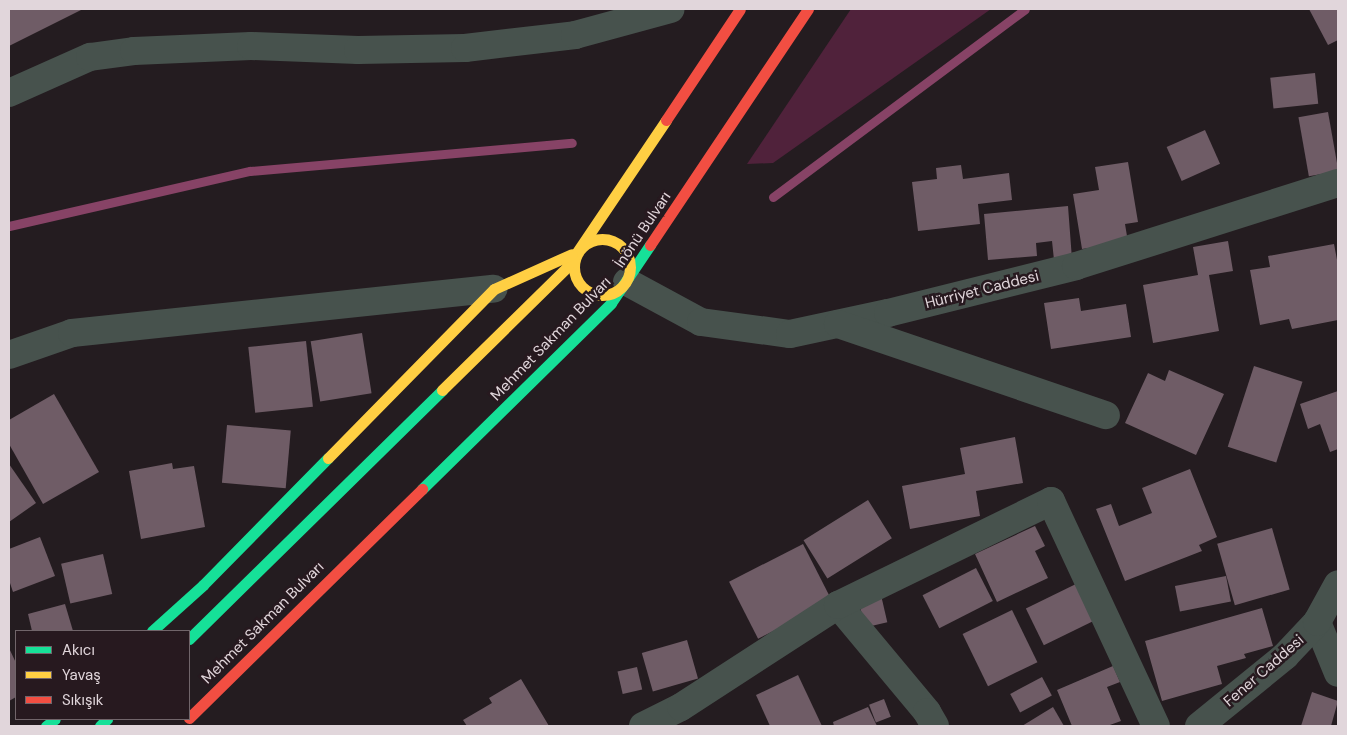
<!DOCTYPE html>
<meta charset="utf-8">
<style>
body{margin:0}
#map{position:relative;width:1347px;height:735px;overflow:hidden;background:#241c20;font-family:"DM Sans",sans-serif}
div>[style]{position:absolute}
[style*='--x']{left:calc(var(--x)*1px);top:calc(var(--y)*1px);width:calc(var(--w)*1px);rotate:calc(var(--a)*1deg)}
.green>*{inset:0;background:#50223b}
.stream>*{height:9px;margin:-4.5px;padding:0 4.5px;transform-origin:4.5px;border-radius:4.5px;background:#874366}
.building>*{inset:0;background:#6f5c66;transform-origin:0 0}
.street>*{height:28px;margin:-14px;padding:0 14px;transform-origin:14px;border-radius:14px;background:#47524d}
.fast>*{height:11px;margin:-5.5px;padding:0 5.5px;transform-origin:5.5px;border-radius:5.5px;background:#16e098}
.slow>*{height:11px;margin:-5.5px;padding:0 5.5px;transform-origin:5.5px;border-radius:5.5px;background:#ffcf43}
.slow>.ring{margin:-5.5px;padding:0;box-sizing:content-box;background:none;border:11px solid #ffcf43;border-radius:50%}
.jam>*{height:11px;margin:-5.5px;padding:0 5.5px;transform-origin:5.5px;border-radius:5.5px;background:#f24e42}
span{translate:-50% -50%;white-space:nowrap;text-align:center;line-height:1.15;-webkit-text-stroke:5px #27191f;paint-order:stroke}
.street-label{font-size:15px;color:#e1d6db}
.frame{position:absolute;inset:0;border:10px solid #e1d6db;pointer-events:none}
.legend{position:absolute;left:15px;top:630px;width:175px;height:90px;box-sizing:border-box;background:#27191f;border:1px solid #71656a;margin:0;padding:6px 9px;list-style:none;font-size:15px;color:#e1d6db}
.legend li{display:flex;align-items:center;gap:10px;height:25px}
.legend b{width:25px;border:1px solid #71656a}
</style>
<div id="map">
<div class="green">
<div style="clip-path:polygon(851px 9px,991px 9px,773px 163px,747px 164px)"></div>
</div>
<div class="stream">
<div style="--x:773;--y:197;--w:314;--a:-36.7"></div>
<div style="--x:9;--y:226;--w:247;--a:-12.9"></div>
<div style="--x:250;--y:171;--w:323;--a:-5"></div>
</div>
<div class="building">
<div style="clip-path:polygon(9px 9px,83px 9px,9px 46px)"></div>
<div style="clip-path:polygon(1309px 9px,1338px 9px,1338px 40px,1328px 45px)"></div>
<div style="left:1315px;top:73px;width:31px;height:45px;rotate:84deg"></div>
<div style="left:1328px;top:112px;width:60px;height:30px;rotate:80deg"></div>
<div style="left:1205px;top:130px;width:37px;height:42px;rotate:66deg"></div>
<div style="clip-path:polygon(1128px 162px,1138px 222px,1125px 224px,1128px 242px,1082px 249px,1073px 194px,1099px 190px,1095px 167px)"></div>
<div style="clip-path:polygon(961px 165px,963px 179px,1009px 173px,1012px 200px,978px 204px,980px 224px,918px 231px,912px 182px,937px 179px,936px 168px)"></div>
<div style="clip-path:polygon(1068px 206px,1072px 259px,1054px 260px,1052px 241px,1036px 243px,1037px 256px,988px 260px,984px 214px)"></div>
<div style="clip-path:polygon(1228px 241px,1233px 271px,1209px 275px,1219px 331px,1153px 343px,1143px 285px,1198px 275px,1193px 247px)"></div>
<div style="clip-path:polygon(1334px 244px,1338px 265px,1338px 320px,1292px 329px,1289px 319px,1260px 325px,1250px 270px,1270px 267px,1268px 256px)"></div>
<div style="clip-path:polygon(1079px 298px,1081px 311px,1126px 304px,1131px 337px,1051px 349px,1044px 303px)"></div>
<div style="left:362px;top:333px;width:61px;height:52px;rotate:81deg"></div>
<div style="left:306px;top:341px;width:66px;height:58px;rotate:84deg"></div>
<div style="left:1254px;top:366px;width:51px;height:85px;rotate:18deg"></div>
<div style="clip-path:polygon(1169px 370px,1224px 394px,1196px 455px,1125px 423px,1148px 373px,1165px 381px)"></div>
<div style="clip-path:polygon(1338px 391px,1338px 449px,1330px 452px,1320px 424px,1308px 429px,1300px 404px)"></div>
<div style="clip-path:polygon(54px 394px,99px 472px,43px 504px,9px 444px,9px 420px)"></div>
<div style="left:227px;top:425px;width:64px;height:58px;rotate:5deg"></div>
<div style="clip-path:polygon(1015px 437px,1023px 483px,976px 491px,980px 516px,910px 529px,902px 486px,965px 474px,960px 448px)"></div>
<div style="clip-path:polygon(172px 463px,173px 469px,194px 466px,205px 527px,141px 539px,129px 471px)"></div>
<div style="clip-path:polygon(9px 464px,36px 503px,9px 522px)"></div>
<div style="clip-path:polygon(1190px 469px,1217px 537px,1199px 545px,1202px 551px,1125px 581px,1096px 509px,1111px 504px,1119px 526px,1152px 513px,1142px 488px)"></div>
<div style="left:868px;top:500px;width:45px;height:76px;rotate:58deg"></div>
<div style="clip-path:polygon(1035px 526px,1045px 546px,1035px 551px,1048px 578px,997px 602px,975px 554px)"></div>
<div style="left:1272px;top:528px;width:64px;height:57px;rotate:74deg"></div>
<div style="clip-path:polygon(40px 537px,55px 576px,13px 592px,9px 580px,9px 549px)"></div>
<div style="left:803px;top:544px;width:64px;height:83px;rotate:63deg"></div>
<div style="left:103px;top:554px;width:41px;height:43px;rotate:77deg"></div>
<div style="left:976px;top:568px;width:37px;height:60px;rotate:63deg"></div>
<div style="left:1226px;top:576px;width:26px;height:52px;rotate:79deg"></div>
<div style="left:1078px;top:583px;width:41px;height:58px;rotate:64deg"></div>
<div style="left:881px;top:595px;width:28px;height:23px;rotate:77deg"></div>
<div style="clip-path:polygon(65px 604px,73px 631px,32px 631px,28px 614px)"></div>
<div style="clip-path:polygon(1262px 608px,1273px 646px,1244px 654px,1246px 658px,1217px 666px,1222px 684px,1162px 701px,1145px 641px)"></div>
<div style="left:1012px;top:610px;width:58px;height:55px;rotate:64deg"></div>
<div style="left:687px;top:640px;width:40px;height:47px;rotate:74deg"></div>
<div style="clip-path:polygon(9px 648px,16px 663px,16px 697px,9px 701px)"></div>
<div style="clip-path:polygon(1113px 666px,1120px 682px,1107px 687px,1121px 721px,1107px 726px,1072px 726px,1057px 690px)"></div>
<div style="left:637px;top:667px;width:23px;height:20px;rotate:77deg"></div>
<div style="clip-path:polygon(798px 675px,822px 726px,770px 726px,756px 695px)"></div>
<div style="left:1042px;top:677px;width:21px;height:36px;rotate:62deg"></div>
<div style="clip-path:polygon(521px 679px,549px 726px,467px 726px,463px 720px,492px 703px,489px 698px)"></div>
<div style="clip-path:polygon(1312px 692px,1338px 701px,1331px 726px,1301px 726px)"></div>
<div style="left:884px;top:699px;width:19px;height:16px;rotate:69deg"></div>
<div style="clip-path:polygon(868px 707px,877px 726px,834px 726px,833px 722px)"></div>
<div style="clip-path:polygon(1053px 707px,1064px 726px,1022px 726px)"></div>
</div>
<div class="street">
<div style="--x:9;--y:93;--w:89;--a:-24"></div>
<div style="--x:90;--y:57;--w:44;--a:-7.8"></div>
<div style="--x:134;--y:51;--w:117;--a:-2.4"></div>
<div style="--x:251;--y:46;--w:107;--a:2.1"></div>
<div style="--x:358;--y:50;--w:107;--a:-1.1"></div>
<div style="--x:465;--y:48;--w:111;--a:-6.7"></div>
<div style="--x:575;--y:35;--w:99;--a:-15.2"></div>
<div style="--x:627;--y:282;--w:84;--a:28.4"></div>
<div style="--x:701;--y:322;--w:90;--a:7.7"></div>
<div style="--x:790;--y:334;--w:100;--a:-12.1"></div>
<div style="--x:888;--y:313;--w:194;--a:-14"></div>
<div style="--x:1076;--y:266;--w:275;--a:-17.6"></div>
<div style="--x:838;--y:324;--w:283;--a:18.8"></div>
<div style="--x:9;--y:355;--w:67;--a:-19.2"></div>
<div style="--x:72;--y:333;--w:424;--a:-6"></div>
<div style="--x:838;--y:605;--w:139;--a:50.2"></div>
<div style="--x:927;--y:712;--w:16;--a:60"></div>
<div style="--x:1317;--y:622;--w:55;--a:67.6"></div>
<div style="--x:643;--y:726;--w:42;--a:-26.6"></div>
<div style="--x:681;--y:707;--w:187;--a:-33"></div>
<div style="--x:838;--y:605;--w:237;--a:-26"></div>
<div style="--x:1051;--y:501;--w:248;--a:65"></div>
<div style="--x:1199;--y:726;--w:111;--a:-39.1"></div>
<div style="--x:1285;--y:656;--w:47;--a:-46.7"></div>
<div style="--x:1317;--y:622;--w:43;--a:-61.1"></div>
</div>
<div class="fast">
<div style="--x:422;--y:489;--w:265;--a:-44.5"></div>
<div style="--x:611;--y:303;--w:70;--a:-56.1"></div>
<div style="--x:152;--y:631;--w:69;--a:-42"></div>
<div style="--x:203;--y:585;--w:178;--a:-45.5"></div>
<div style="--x:189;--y:639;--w:355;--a:-44.5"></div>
<div style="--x:46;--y:726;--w:11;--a:-38"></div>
<div style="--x:100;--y:726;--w:10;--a:-45"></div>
</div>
<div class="slow">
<div class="ring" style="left:574px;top:239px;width:45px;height:45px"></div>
<div style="--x:442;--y:390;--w:175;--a:-44.5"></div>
<div style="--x:567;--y:267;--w:177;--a:-56"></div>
<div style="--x:328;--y:458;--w:237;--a:-45.5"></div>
<div style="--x:494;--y:289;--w:85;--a:-24.2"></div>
</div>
<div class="jam">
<div style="--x:666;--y:120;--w:133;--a:-56.3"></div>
<div style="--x:650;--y:245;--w:284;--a:-56.2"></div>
<div style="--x:189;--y:718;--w:327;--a:-44.5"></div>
</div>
<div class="street-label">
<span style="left:643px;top:230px;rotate:-56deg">İnönü Bulvarı</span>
<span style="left:982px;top:290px;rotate:-14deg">Hürriyet Caddesi</span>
<span style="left:551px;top:339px;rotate:-46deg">Mehmet Sakman Bulvarı</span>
<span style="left:263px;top:623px;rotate:-45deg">Mehmet Sakman Bulvarı</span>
<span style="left:1264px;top:671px;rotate:-41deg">Fener Caddesi</span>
</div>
<div class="frame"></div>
<ul class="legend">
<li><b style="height:6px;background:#16e098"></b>Akıcı</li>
<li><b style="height:6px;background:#ffcf43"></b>Yavaş</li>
<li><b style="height:6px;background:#f24e42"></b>Sıkışık</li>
</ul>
</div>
